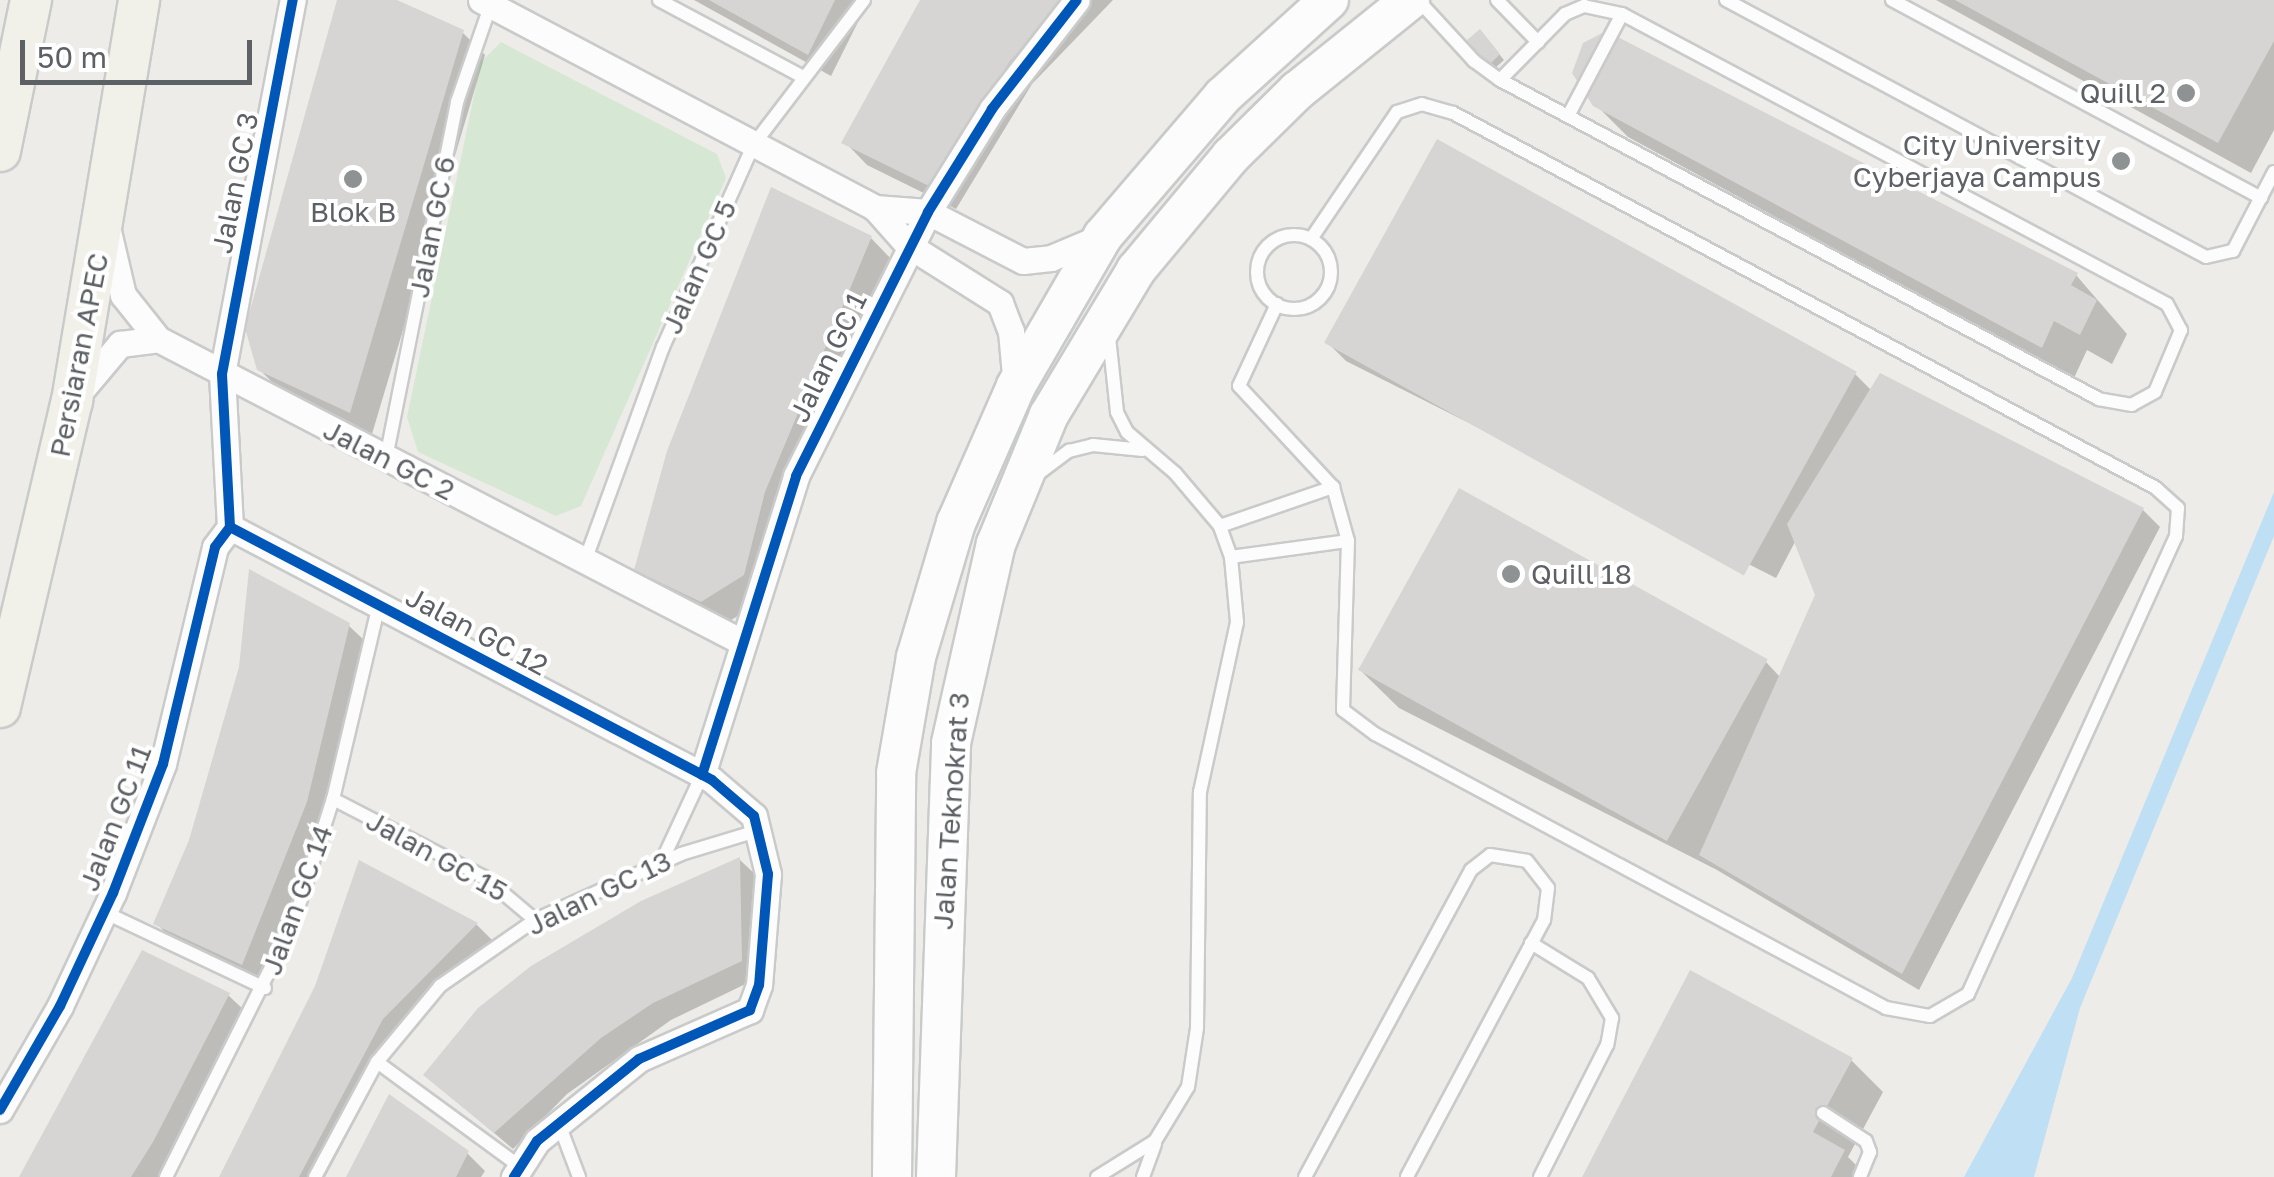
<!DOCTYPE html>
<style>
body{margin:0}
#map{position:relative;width:2274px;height:1177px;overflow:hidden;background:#edece8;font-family:"Golos Text",sans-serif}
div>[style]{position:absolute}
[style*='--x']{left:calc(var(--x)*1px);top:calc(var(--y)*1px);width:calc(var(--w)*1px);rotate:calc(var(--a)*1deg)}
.green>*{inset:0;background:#d6e8d4}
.water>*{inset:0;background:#bfdff5}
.shadow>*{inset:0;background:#0003}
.building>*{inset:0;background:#d6d5d3;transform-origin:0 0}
.roads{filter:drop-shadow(2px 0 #c9caca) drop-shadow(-2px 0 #c9caca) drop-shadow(0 2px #c9caca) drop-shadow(0 -2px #c9caca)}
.service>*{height:12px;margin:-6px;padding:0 6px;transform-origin:6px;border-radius:6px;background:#fcfcfc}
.service>.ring{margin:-6px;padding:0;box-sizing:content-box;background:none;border:12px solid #fcfcfc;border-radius:50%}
.minor>*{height:25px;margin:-12.5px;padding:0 12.5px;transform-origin:12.5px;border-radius:12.5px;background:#fcfcfc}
.secondary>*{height:38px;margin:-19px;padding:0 19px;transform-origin:19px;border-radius:19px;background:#fcfcfc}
.primary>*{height:40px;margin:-20px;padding:0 20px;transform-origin:20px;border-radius:20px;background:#f2f1e9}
.cycleway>*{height:10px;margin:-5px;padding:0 5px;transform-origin:5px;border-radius:5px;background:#0057b8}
.dots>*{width:28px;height:28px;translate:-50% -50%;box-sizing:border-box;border:5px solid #fff;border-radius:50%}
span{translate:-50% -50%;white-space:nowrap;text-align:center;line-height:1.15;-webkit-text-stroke:8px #fff;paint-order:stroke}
.poi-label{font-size:28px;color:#5d6165}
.right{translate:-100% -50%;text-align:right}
.left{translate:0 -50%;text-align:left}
.street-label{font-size:28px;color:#5d6165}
.scale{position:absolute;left:20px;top:40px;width:232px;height:45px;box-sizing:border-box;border:5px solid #5d6165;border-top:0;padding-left:12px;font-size:30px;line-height:35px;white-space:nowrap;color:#5d6165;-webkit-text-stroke:8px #fff;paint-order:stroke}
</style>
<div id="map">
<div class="green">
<div style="clip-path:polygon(501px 42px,717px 154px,726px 178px,581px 506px,556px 516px,418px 452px,407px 417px,481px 62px)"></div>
</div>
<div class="water">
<div style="clip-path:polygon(2274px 492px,2274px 536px,2080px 1008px,2034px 1177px,1964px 1177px,2072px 978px)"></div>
</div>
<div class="shadow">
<div style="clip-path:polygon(340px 0,391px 0,462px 32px,485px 55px,372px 434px,282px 392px,259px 369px)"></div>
<div style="clip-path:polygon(694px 0,869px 0,831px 76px)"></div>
<div style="clip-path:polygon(923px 0,1113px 0,1032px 84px,956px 209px,867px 165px,845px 142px)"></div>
<div style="clip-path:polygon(1936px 0,2274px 0,2274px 130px,2251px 173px)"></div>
<div style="clip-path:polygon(1485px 37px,1504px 60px,1493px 70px,1470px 41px)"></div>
<div style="clip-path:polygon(1595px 104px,2076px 275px,2127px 334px,2112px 364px,2087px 350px,2074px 378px,1628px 137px)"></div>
<div style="clip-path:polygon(871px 238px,893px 261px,787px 515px,766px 598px,725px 624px,660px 592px,637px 569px)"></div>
<div style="clip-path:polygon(1329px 344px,1855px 374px,1872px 391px,2143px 510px,2160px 527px,1919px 990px,1717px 870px,1399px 708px,1358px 668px,1766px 662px,1781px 678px,1818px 595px,1796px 540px,1776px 578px,1346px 361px)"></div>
<div style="clip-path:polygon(348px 625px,366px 642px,324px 820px,260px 980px,173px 940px,156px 923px,192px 841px)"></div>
<div style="clip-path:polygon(740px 860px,757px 876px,758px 978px,671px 1020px,567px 1094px,513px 1149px,426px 1075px)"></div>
<div style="clip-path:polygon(361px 864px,477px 925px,494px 942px,400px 1036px,325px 1177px,222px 1177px,317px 987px)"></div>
<div style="clip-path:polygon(228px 995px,246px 1012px,158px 1177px,22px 1177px)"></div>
<div style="clip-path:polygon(1851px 1060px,1883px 1092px,1848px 1157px,1868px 1177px,1585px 1177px)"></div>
<div style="clip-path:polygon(467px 1153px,485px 1171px,481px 1177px,350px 1177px)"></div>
</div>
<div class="building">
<div style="clip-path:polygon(337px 0,397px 0,464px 30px,350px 413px,257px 370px,245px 328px)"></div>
<div style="clip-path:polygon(709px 0,835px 0,808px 55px)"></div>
<div style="clip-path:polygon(920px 0,1069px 0,1010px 61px,933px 188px,841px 143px)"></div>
<div style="clip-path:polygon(1955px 0,2274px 0,2274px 41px,2218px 143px)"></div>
<div style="clip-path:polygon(1480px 29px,1500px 54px,1487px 67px,1467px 40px)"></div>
<div style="clip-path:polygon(1606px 31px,2078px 273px,2071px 285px,2097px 300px,2080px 335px,2054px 321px,2042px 348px,1593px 106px,1572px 73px,1583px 43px)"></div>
<div style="left:1437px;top:139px;width:480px;height:233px;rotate:29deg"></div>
<div style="clip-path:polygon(771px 187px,872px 236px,765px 492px,744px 575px,701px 602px,634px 570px,667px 451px)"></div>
<div style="clip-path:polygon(1880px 373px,2144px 508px,1902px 974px,1699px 855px,1815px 595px,1787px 524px)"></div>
<div style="left:1459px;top:488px;width:353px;height:208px;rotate:29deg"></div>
<div style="clip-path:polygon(249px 569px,350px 623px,307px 802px,242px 965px,153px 924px,189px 840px,239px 667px)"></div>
<div style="clip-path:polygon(740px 857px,742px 961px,653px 1003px,601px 1038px,494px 1133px,423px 1075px,478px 1008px,531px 966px,641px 901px)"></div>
<div style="clip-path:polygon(359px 860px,478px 923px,383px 1019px,299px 1177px,219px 1177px,315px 986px)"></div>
<div style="clip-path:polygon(142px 950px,230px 993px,153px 1142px,131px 1177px,19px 1177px)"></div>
<div style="clip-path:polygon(1690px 970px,1853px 1058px,1813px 1132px,1845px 1150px,1831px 1177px,1582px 1177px)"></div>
<div style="clip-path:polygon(389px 1094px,469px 1151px,456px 1177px,346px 1177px)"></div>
</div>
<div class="roads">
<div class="service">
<div style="--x:659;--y:0;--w:163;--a:28.1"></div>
<div style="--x:1418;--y:0;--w:83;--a:47.4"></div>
<div style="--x:1474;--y:61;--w:32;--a:36"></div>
<div style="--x:1497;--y:0;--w:59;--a:45.7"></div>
<div style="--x:1726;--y:0;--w:544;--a:28.17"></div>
<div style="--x:2206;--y:257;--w:28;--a:-13"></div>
<div style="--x:2233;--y:251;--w:89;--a:-62.6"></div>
<div style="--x:1892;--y:0;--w:419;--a:28.2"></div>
<div style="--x:1584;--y:6;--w:39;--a:12"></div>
<div style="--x:1622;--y:14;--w:617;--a:28.02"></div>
<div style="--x:2167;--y:304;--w:30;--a:62"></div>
<div style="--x:2181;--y:330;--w:67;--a:112.8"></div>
<div style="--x:2155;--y:392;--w:26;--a:151"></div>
<div style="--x:2132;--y:405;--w:34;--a:-170"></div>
<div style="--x:2099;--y:399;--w:679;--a:-151.96"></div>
<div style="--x:1500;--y:80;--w:93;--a:-45.4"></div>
<div style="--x:1565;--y:14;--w:21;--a:-23"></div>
<div style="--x:1568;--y:116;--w:115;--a:-62.1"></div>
<div class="ring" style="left:1257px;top:235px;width:62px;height:62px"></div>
<div style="--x:1277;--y:304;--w:90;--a:114.9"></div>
<div style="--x:1239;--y:386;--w:138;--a:47.1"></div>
<div style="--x:1333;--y:487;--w:56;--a:74.5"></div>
<div style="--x:1348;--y:541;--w:169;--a:91.7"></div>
<div style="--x:1343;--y:710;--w:40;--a:37"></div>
<div style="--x:1375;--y:734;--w:580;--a:28.2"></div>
<div style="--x:1886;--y:1008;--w:45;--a:10.3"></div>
<div style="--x:1930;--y:1016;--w:44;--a:-30.1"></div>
<div style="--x:1968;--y:994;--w:503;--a:-65.57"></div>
<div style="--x:2176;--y:536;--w:28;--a:-86"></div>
<div style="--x:2178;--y:508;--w:30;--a:-138"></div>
<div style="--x:2156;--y:488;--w:797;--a:-151.92"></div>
<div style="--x:1453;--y:113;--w:32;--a:-164"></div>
<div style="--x:1422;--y:104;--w:26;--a:162"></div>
<div style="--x:1397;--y:112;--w:153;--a:124.1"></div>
<div style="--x:386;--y:458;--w:363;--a:-78.7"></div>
<div style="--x:457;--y:102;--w:104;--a:-70.9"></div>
<div style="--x:1038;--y:474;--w:39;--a:-37"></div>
<div style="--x:1069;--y:451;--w:25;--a:-14"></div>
<div style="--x:1093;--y:445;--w:50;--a:5.7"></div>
<div style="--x:1220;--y:526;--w:120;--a:-19"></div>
<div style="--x:1231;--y:557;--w:118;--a:-7.8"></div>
<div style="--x:585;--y:561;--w:228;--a:-70"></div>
<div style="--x:663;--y:347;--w:222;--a:-65.9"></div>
<div style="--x:754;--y:144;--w:181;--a:-52.6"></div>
<div style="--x:333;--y:799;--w:170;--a:27.3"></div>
<div style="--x:484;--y:877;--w:67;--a:40.1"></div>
<div style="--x:661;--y:863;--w:97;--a:-65"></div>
<div style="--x:104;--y:912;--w:178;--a:25.3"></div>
<div style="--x:1531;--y:943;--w:67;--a:31.6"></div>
<div style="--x:1588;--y:978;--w:47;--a:59"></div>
<div style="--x:1612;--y:1018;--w:27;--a:100"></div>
<div style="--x:1607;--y:1045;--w:148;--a:116.9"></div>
<div style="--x:377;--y:1062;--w:176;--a:36.2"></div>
<div style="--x:1823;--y:1113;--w:51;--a:33.1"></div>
<div style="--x:1866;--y:1141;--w:12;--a:70"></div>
<div style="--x:1870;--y:1152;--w:27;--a:112"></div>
<div style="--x:559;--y:1124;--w:57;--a:69.3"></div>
<div style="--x:166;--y:1177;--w:286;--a:-63.4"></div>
<div style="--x:294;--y:921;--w:128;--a:-72.3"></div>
<div style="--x:333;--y:799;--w:199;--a:-76.7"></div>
<div style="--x:315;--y:1177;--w:131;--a:-61.7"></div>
<div style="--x:377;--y:1062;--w:99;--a:-50.3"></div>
<div style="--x:440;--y:986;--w:116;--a:-34.8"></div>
<div style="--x:535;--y:920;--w:160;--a:-24.3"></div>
<div style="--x:681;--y:854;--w:83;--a:-16.9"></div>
<div style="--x:1097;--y:1177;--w:68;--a:-31.8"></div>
<div style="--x:1155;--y:1141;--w:63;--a:-58.6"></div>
<div style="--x:1188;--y:1087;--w:60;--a:-81.3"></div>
<div style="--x:1197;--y:1028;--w:236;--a:-89.3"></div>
<div style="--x:1200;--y:792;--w:174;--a:-77.7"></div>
<div style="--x:1237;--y:622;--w:65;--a:-95.3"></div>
<div style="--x:1231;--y:557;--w:33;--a:-110"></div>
<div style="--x:1220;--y:526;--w:70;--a:-130.3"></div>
<div style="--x:1175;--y:473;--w:63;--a:-139.5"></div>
<div style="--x:1127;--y:432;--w:22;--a:-117"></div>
<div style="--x:1117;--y:412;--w:75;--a:-96.1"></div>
<div style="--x:1143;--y:1177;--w:35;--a:-70"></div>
<div style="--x:1305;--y:1177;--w:349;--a:-61.6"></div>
<div style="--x:1471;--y:870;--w:24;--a:-38"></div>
<div style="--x:1490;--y:855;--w:37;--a:9"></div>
<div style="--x:1527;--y:861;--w:34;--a:52"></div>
<div style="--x:1548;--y:888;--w:32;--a:97"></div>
<div style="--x:1544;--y:920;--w:291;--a:118.1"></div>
</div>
<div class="minor">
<div style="--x:481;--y:0;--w:446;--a:27.8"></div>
<div style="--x:875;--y:208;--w:50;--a:48.3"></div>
<div style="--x:908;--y:245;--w:109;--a:32.2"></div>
<div style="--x:1000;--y:303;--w:30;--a:69"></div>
<div style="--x:1011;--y:331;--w:55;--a:84.8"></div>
<div style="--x:875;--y:208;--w:53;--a:4.3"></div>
<div style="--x:928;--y:212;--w:107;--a:27.3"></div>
<div style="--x:1023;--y:261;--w:28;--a:-6"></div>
<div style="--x:1051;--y:258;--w:56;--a:-22.9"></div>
<div style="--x:108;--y:231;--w:66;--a:76.8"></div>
<div style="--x:123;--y:295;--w:56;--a:51.5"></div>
<div style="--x:158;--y:339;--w:658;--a:27.42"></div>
<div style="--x:77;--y:395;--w:67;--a:-49.9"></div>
<div style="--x:120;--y:344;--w:38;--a:-7"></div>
<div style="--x:230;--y:527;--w:544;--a:27.69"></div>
<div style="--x:712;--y:780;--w:55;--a:40.6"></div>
<div style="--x:754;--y:816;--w:60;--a:76.4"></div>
<div style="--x:768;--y:874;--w:111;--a:94.6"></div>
<div style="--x:759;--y:985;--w:27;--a:110"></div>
<div style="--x:750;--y:1010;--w:121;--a:156.2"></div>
<div style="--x:639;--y:1059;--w:131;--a:141.2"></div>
<div style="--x:537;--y:1141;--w:43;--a:122.6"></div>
<div style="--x:230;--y:527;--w:153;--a:-93"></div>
<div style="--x:222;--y:374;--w:381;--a:-79.3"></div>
<div style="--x:702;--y:775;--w:313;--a:-72.5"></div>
<div style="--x:796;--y:476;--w:295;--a:-63.4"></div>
<div style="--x:928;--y:212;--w:121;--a:-58.1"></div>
<div style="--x:992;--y:109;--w:138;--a:-52.1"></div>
<div style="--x:0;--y:1110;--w:120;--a:-60"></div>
<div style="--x:60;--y:1006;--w:125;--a:-64.9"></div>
<div style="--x:113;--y:893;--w:138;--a:-68.8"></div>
<div style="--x:163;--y:764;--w:223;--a:-76.5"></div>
<div style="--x:215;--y:547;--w:25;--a:-53"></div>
</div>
<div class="secondary">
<div style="--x:892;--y:1177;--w:404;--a:-89.4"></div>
<div style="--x:896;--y:773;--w:118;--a:-80.2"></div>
<div style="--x:916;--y:657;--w:140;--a:-73.4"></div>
<div style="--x:956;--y:523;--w:150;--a:-66.3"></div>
<div style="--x:1016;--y:386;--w:173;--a:-59.9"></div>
<div style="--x:1103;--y:236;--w:184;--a:-49.4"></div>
<div style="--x:1223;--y:96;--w:143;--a:-42.2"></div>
<div style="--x:936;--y:1177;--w:434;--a:-88"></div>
<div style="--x:951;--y:743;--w:204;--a:-77.3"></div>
<div style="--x:996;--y:544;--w:139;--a:-67.7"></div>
<div style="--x:1049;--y:415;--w:169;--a:-59"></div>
<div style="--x:1136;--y:270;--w:148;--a:-50.2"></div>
<div style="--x:1231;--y:156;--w:93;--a:-44.6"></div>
<div style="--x:1297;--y:91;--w:145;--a:-38.8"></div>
</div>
<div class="primary">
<div style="--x:0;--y:151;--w:154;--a:-78.4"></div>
<div style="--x:0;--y:707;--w:314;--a:-76.8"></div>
<div style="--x:72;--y:401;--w:407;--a:-80.5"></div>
</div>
</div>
<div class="cycleway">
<div style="--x:230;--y:527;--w:544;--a:27.69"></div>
<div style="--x:712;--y:780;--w:55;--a:40.6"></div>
<div style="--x:754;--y:816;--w:60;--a:76.4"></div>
<div style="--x:768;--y:874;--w:111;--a:94.6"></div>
<div style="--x:759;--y:985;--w:27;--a:110"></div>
<div style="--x:750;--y:1010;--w:121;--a:156.2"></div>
<div style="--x:639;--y:1059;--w:131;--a:141.2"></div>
<div style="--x:537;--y:1141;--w:43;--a:122.6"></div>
<div style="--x:230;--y:527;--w:153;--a:-93"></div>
<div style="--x:222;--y:374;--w:381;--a:-79.3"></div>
<div style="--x:702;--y:775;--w:313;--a:-72.5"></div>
<div style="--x:796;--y:476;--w:295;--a:-63.4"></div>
<div style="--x:928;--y:212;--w:121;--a:-58.1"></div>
<div style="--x:992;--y:109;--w:138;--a:-52.1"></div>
<div style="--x:0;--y:1110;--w:120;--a:-60"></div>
<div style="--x:60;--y:1006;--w:125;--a:-64.9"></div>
<div style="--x:113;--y:893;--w:138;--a:-68.8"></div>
<div style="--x:163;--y:764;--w:223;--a:-76.5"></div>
<div style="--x:215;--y:547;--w:25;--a:-53"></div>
</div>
<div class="dots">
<div style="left:2186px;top:93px;background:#8f9293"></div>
<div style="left:2121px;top:161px;background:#8f9293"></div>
<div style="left:353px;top:179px;background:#8f9293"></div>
<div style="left:1511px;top:574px;background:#8f9293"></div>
</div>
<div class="poi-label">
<span class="right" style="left:2166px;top:93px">Quill 2</span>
<span class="right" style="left:2101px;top:161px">City University<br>Cyberjaya Campus</span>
<span style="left:353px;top:212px">Blok B</span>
<span class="left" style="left:1531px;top:574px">Quill 18</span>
</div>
<div class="street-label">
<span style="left:235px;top:183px;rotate:-79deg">Jalan GC 3</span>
<span style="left:432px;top:227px;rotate:-79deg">Jalan GC 6</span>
<span style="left:699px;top:267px;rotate:-66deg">Jalan GC 5</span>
<span style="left:79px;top:355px;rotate:-79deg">Persiaran APEC</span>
<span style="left:828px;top:357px;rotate:-64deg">Jalan GC 1</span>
<span style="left:389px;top:460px;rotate:27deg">Jalan GC 2</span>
<span style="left:477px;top:631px;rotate:28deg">Jalan GC 12</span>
<span style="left:951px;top:811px;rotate:-86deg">Jalan Teknokrat 3</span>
<span style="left:115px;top:818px;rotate:-69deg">Jalan GC 11</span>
<span style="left:437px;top:856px;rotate:29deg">Jalan GC 15</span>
<span style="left:599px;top:893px;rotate:-26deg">Jalan GC 13</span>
<span style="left:297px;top:900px;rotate:-70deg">Jalan GC 14</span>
</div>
<div class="scale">50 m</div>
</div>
